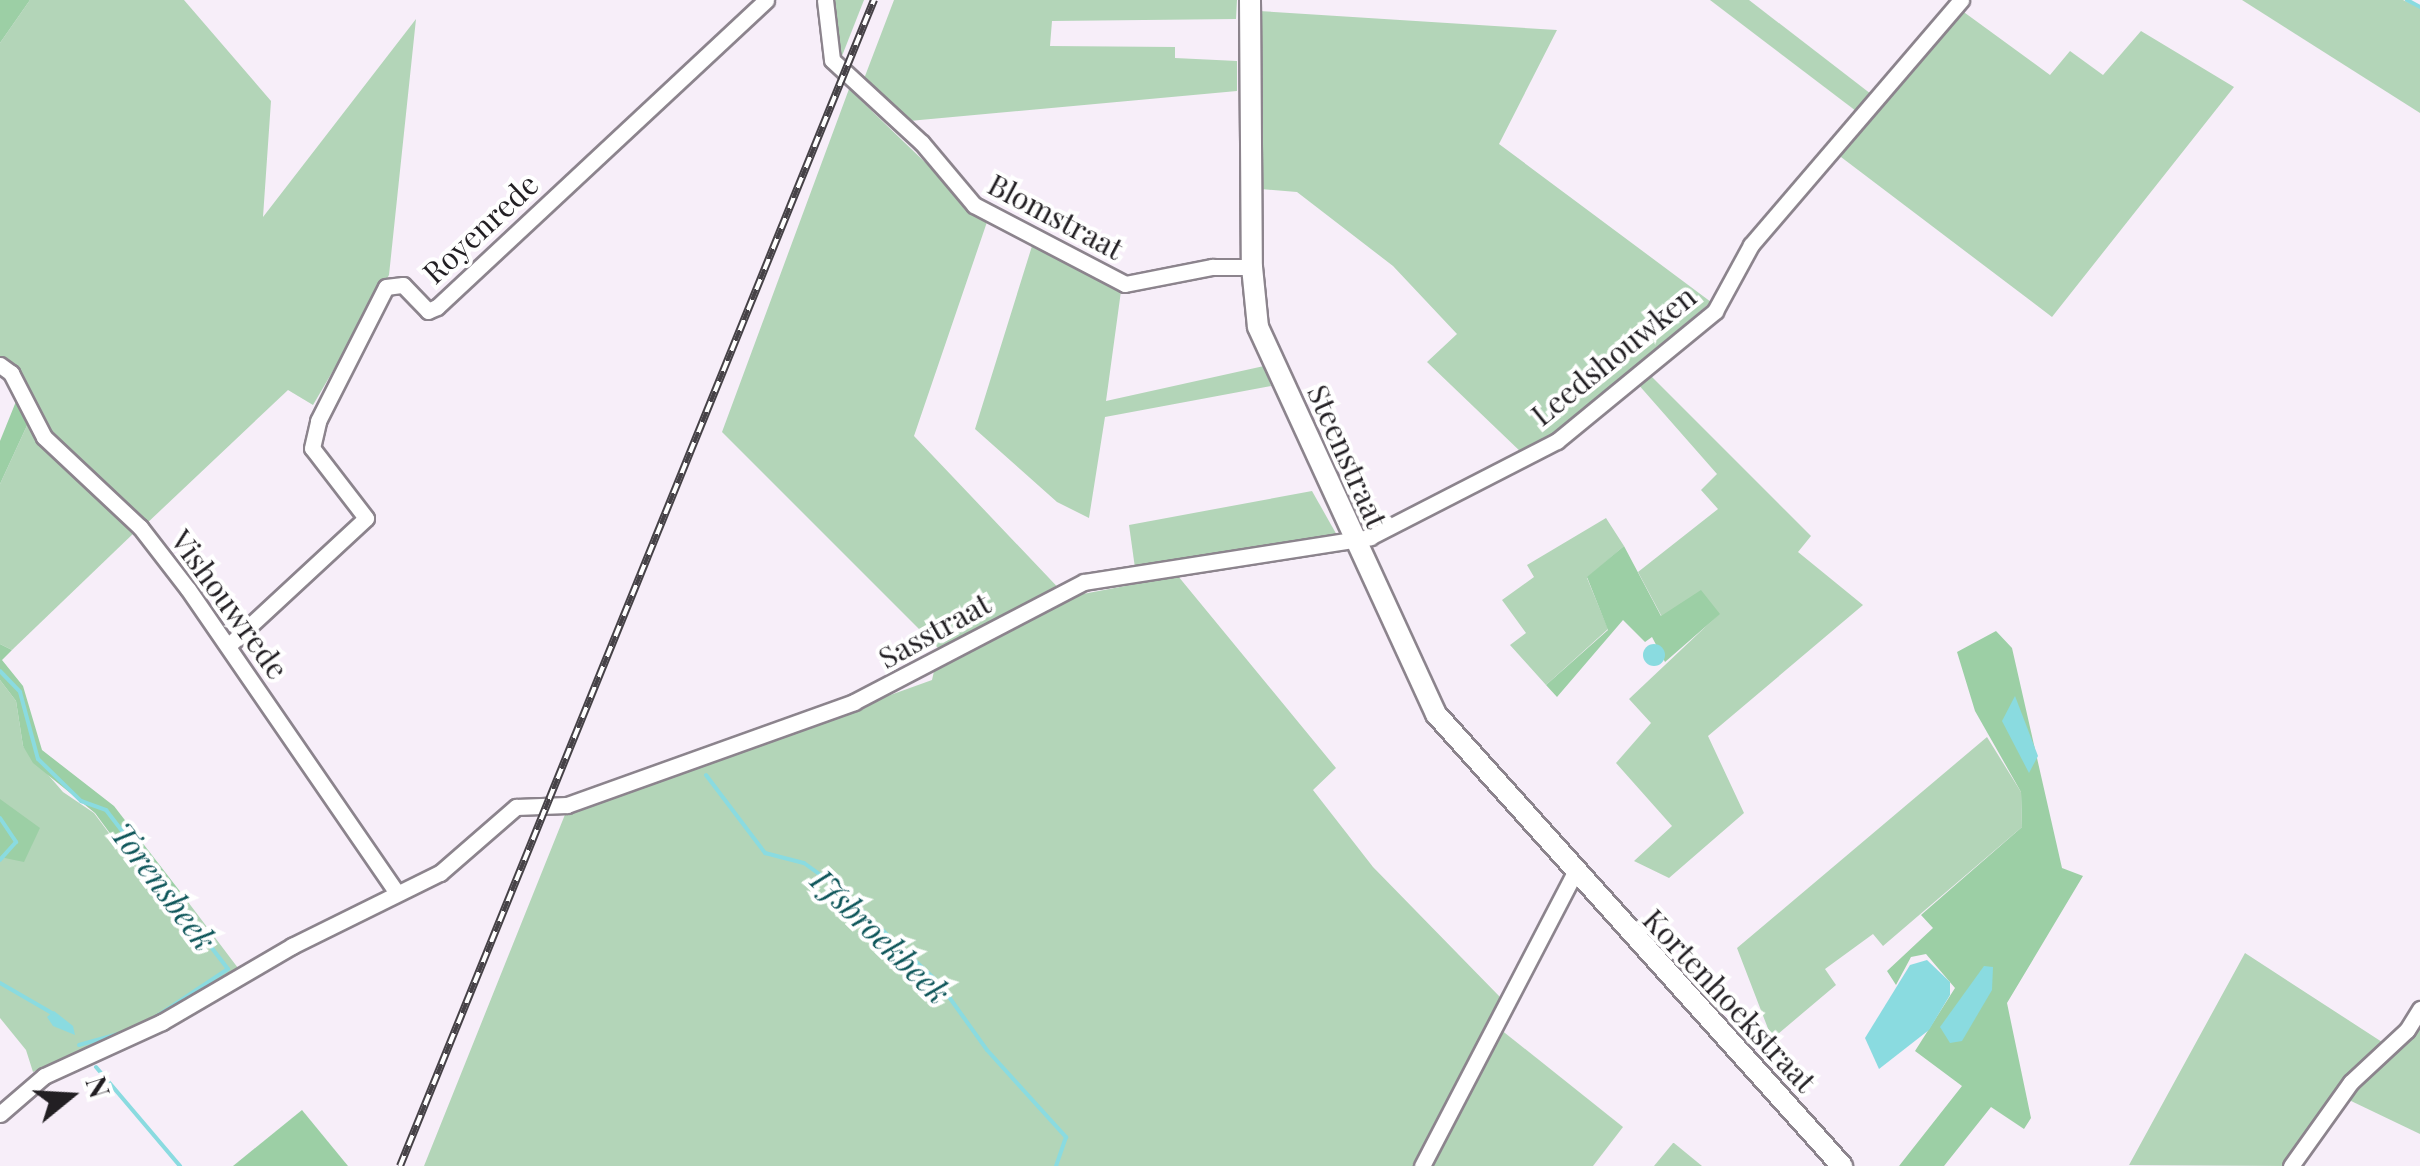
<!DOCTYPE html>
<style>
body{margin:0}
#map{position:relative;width:2420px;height:1166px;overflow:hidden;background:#f7eef9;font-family:"Playfair Display",serif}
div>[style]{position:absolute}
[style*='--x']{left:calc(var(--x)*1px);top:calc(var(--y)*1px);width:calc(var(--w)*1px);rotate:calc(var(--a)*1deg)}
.green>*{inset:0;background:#b3d5b8}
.forest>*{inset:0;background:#9ccfa5}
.water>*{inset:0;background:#8adbe0}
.round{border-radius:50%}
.stream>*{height:4px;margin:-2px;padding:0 2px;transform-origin:2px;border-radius:2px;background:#8adbe0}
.roads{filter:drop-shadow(2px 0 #8c848d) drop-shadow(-2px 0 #8c848d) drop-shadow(0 2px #8c848d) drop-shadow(0 -2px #8c848d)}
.street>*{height:15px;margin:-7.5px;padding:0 7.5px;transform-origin:7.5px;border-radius:7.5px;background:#fff}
.secondary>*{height:20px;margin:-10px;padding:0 10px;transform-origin:10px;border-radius:10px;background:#fff}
.rail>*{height:8px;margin-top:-4px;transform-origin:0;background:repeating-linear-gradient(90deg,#fff 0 11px,#464247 0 22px);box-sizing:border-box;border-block:2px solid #464247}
span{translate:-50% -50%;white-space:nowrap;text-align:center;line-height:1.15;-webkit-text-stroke:8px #fff;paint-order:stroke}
.street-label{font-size:30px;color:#221f23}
.water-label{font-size:32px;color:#0e565a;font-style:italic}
.north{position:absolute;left:20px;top:1046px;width:100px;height:100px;-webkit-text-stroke:8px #fff;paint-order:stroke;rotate:72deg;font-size:28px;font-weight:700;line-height:40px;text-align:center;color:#221f23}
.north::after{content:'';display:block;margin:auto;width:35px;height:45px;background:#221f23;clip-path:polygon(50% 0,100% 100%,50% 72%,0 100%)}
</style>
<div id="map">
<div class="green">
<div style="clip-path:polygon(30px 0,184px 0,271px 101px,263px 217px,416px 19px,389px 275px,313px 405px,288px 390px,144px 526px,48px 434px,0 360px,0 43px)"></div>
<div style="clip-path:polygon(829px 0,864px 0,840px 61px)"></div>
<div style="clip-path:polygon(894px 0,1237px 0,1236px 19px,1052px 21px,1050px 46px,1175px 47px,1175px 58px,1237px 61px,1237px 91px,909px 121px,862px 84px)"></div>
<div style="clip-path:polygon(1710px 0,1749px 0,1871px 94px,1856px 111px)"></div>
<div style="clip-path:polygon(2242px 0,2403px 0,2420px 8px,2420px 113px)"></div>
<div style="clip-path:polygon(1961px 10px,2050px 75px,2070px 51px,2103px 75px,2141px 31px,2234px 87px,2052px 317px,1837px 154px)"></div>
<div style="clip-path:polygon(1259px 11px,1557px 30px,1499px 144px,1711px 302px,1564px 427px,1523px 454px,1427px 362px,1457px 334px,1393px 266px,1297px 192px,1261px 189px)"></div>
<div style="clip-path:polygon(849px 89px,987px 222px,914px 436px,1067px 597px,1178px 576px,1336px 768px,1313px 790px,1373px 867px,1500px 997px,1413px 1166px,424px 1166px,566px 812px,932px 680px,939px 649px,722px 432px)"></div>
<div style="clip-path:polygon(1032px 246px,1121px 291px,1106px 401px,1264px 366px,1271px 386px,1105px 417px,1089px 518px,1057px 502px,975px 429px)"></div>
<div style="clip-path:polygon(1647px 372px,1811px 536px,1798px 552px,1863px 605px,1708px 736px,1744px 813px,1669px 878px,1634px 861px,1672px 826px,1616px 763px,1651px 723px,1629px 699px,1719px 614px,1662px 617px,1638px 572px,1718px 509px,1701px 490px,1717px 474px,1637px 383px)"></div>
<div style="clip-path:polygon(30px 419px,137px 530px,12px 650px,0 644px,0 484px)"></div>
<div style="clip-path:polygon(1312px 491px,1338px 537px,1135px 568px,1129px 525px)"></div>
<div style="clip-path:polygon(1606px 518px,1624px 546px,1587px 578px,1608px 629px,1546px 685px,1510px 645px,1526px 633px,1502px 600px,1534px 577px,1527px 565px)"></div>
<div style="clip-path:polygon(0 680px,16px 701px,23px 746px,63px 792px,94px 813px,164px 907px,182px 894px,238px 968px,130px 1030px,33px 1072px,26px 1050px,0 1018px)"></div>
<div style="clip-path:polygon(1987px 737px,2021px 792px,2022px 827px,1883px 946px,1873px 934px,1825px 969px,1836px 985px,1772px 1039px,1737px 948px)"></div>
<div style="clip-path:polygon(2245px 953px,2382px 1042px,2351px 1072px,2286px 1166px,2129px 1165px)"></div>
<div style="clip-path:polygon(2420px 1024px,2420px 1134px,2349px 1100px,2361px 1078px)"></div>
<div style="clip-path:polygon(1500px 1029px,1623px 1127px,1593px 1166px,1428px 1166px)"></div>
<div style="clip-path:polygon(1673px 1143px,1674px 1143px,1702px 1166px,1654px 1166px)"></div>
</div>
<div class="forest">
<div style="clip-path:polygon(0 0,30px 0,0 43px)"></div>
<div style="clip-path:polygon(19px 394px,30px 419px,0 484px,0 441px)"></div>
<div style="clip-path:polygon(1624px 546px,1661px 616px,1701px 590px,1720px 614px,1665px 662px,1652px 637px,1645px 642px,1623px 620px,1557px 697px,1546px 685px,1608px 630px,1587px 577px)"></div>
<div style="clip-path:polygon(1996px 631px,2012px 648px,2062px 868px,2083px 876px,2007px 1003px,2031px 1118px,2024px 1129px,1991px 1107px,1944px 1166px,1899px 1166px,1962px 1086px,1915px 1051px,1955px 988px,1926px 954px,1911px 957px,1896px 985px,1887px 971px,1933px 928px,1921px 915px,2022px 827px,2021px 792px,1975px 711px,1957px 652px)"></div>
<div style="clip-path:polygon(0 644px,12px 650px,2px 660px,23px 686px,42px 750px,114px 806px,182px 894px,165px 908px,95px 813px,33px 763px,23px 746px,16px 701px,0 680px)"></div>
<div style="clip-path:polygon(0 799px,40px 828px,24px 862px,0 857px)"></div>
<div style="clip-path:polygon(302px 1110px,348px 1166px,233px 1166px)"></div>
</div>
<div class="water">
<div class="round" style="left:1643px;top:644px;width:22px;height:22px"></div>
<div style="clip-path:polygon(2015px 696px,2038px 756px,2029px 773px,2002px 721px)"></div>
<div style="clip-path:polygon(1927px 960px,1950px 982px,1950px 995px,1929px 1030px,1879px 1069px,1865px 1038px,1910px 965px)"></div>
<div style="clip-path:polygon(1984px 966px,1993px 967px,1992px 990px,1962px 1041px,1950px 1043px,1940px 1027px)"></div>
<div style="clip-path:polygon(54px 1011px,73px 1026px,75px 1035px,53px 1026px,47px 1017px)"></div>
</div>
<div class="stream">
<div style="--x:2407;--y:0;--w:15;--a:28"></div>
<div style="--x:0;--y:671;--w:29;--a:46"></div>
<div style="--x:20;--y:692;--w:69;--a:75"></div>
<div style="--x:38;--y:759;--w:60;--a:44.3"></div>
<div style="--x:81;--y:801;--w:27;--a:20"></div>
<div style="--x:106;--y:810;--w:200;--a:52.5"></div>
<div style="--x:228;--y:969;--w:89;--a:146.5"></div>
<div style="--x:706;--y:775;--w:98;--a:52.9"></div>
<div style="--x:765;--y:853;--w:40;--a:14.4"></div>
<div style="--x:804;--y:863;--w:34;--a:36"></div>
<div style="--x:832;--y:883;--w:146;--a:43.1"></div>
<div style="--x:939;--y:983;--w:82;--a:54.4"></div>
<div style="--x:987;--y:1050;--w:118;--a:47.8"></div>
<div style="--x:1066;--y:1137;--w:31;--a:109"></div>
<div style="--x:0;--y:818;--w:29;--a:56"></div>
<div style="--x:16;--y:842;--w:24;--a:132"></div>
<div style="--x:0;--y:983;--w:60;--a:30"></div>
<div style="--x:79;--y:1045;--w:41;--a:-15.8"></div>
<div style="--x:96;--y:1067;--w:130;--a:49.7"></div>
</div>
<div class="roads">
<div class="street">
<div style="--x:825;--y:0;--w:60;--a:83.3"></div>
<div style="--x:832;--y:60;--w:122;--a:42.7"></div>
<div style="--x:922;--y:143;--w:81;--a:50"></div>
<div style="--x:974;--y:205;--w:170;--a:27.6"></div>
<div style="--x:1125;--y:284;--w:89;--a:-11.1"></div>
<div style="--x:1212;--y:267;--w:40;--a:0"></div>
<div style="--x:0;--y:365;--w:14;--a:36"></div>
<div style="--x:11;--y:373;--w:72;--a:62.7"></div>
<div style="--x:44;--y:437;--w:132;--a:43.2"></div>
<div style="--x:140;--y:527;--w:78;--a:52.3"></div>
<div style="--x:188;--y:589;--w:369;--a:55.5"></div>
<div style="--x:228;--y:646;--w:188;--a:-42.8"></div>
<div style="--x:366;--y:518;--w:88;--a:-127.6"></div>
<div style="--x:312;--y:448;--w:28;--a:-77"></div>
<div style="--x:318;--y:421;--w:150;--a:-63.1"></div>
<div style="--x:386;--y:287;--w:17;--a:-7"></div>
<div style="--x:403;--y:285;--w:36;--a:46"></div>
<div style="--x:428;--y:311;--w:10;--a:-24"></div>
<div style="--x:437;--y:307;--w:450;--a:-43"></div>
<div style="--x:0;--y:1114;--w:58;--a:-40.8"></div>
<div style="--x:44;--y:1076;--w:130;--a:-24.6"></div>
<div style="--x:162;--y:1022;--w:151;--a:-30.3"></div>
<div style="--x:292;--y:946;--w:165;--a:-26.3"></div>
<div style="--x:440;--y:873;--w:101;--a:-41"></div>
<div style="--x:516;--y:807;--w:51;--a:-2.2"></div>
<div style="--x:567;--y:805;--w:305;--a:-19.7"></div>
<div style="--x:854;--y:702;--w:259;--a:-27.6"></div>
<div style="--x:1084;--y:582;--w:290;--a:-8.9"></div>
<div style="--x:1370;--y:537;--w:210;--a:-27.2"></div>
<div style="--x:1557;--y:441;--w:205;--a:-39.4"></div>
<div style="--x:1715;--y:311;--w:75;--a:-61.4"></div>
<div style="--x:1751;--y:245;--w:323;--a:-49.4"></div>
<div style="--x:1422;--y:1166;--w:329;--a:-62.5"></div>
<div style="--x:2291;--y:1166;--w:103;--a:-54.5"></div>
<div style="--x:2351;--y:1082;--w:76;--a:-42.9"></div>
<div style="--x:2407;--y:1030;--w:25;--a:-58"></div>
</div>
<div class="secondary">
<div style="--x:1250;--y:0;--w:267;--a:89.6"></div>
<div style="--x:1252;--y:267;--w:60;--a:84.3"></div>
<div style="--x:1258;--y:327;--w:426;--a:65.3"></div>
<div style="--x:1436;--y:714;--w:608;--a:48.07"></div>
</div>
</div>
<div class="rail">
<div style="--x:400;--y:1166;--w:1259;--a:-67.88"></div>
</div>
<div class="street-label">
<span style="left:1056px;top:216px;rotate:28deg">Blomstraat</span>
<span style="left:480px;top:228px;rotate:-43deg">Royenrede</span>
<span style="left:1613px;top:355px;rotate:-39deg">Leedshouwken</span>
<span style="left:1348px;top:456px;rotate:66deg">Steenstraat</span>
<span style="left:230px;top:604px;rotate:54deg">Vishouwrede</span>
<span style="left:934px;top:630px;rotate:-29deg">Sasstraat</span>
<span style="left:1730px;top:1000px;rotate:47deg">Kortenhoekstraat</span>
</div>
<div class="water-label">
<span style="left:164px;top:886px;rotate:53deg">Torensbeek</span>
<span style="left:881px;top:936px;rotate:44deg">IJsbroekbeek</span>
</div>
<div class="north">N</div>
</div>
